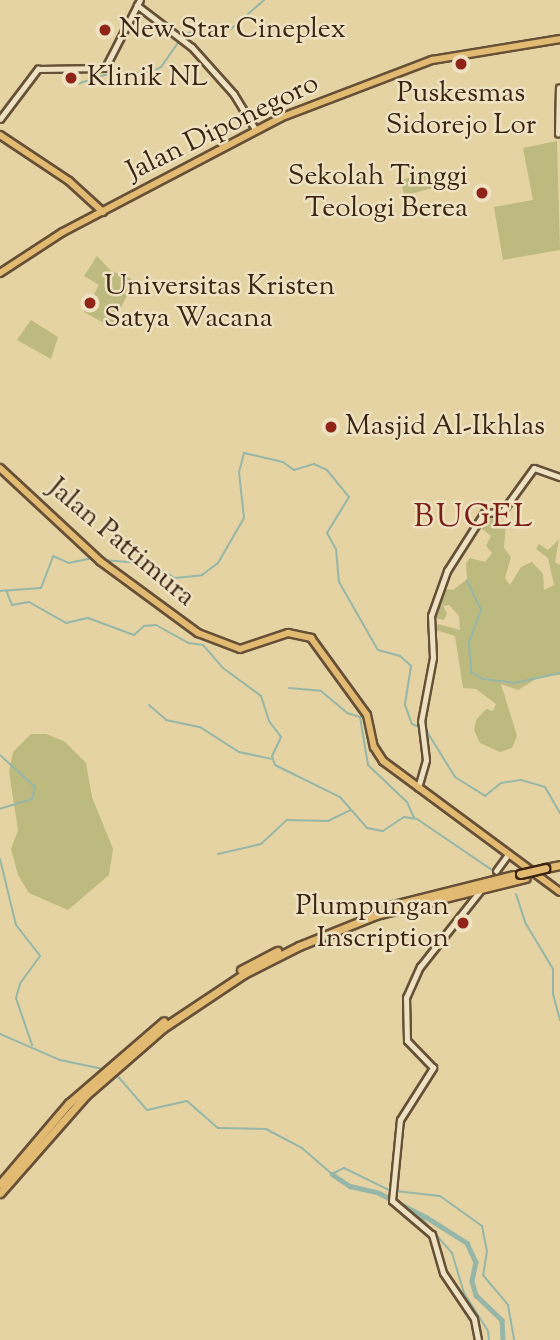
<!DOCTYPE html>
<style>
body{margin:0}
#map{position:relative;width:560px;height:1340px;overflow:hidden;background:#e5d3a3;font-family:"Sorts Mill Goudy",serif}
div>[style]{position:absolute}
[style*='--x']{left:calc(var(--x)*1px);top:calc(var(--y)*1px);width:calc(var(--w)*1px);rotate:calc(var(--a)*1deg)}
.green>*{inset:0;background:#bdba80;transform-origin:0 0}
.stream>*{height:2px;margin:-1px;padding:0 1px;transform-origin:1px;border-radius:1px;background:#96b7a8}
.river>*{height:4.5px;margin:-2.25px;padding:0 2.25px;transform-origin:2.25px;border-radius:2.25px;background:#96b7a8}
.roads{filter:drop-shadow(2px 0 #665037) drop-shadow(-2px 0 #665037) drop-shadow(0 2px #665037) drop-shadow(0 -2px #665037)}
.tertiary>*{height:4.5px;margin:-2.25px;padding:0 2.25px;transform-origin:2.25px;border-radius:2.25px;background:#eee2c3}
.secondary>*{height:4.5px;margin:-2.25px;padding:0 2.25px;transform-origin:2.25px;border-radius:2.25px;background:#eee2c3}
.primary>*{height:6px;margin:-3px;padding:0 3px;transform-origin:3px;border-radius:3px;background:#e2ba72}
.motorway>*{height:7px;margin:-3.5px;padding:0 3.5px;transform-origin:3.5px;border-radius:3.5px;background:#e2ba72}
.bridges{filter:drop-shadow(2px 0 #3c2513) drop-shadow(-2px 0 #3c2513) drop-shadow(0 2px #3c2513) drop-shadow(0 -2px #3c2513)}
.motorway-bridge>*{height:7px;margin:-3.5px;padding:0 3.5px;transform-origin:3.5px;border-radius:3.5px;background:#e2ba72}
.dots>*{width:19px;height:19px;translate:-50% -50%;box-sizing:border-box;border:4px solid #eee2c3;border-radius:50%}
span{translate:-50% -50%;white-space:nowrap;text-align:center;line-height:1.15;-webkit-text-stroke:5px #eee2c3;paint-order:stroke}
.poi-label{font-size:28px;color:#3c2513}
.left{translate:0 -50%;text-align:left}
.right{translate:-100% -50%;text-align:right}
.street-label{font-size:28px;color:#3c2513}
.quarter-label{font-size:32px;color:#7a1f14;letter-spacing:2px}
</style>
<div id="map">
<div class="green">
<div style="clip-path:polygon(557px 141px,560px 250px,503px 260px,494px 207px,533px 200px,523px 148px)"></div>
<div style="left:438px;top:170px;width:16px;height:39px;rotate:75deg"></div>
<div style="clip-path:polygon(97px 256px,111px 271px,135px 280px,111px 327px,84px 312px,99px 285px,84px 276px)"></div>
<div style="clip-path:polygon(31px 320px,58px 337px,51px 359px,17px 340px)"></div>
<div style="clip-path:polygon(489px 517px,506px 523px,504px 548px,511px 557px,505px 578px,510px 585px,521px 567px,532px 562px,543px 574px,544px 590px,554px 585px,548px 558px,536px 549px,539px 544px,548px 550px,559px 539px,555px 562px,560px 565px,560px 675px,541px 676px,518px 690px,501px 684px,517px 736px,512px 748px,500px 752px,480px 743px,474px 730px,476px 720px,486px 709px,493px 711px,496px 704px,476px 689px,463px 688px,455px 636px,436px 630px,438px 624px,460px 630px,459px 616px,449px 605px,443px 606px,447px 613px,444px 620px,434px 618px,433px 613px,444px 589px,453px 590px,467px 579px,466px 563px,470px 558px,485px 562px,492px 553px,486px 546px,491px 536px,481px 528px)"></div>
<div style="clip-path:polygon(31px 734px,46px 734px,64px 741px,86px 763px,92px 797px,113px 849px,109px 875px,68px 910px,29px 893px,18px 875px,11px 849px,18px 830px,9px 772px,13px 752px)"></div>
</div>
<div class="stream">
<div style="--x:77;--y:84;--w:28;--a:-18"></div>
<div style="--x:104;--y:75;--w:48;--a:-3.6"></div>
<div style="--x:152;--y:72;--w:10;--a:-29"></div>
<div style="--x:161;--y:67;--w:39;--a:-55"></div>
<div style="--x:183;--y:35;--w:24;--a:-19"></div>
<div style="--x:206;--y:27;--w:25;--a:5"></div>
<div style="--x:231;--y:29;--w:44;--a:-41.3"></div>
<div style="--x:104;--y:560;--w:47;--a:4.9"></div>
<div style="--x:151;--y:564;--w:28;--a:30"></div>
<div style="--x:175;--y:578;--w:27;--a:-6"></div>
<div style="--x:202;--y:575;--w:20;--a:-37"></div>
<div style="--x:218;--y:563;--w:52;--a:-60"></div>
<div style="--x:244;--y:518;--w:46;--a:-96.2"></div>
<div style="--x:239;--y:472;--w:20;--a:-75"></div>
<div style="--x:244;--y:453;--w:40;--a:13"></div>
<div style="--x:283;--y:462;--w:14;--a:36"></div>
<div style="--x:294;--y:470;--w:21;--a:-17"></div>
<div style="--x:314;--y:464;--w:14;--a:25"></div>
<div style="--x:327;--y:470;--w:35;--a:51"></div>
<div style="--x:349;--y:497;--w:42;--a:121.4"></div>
<div style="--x:327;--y:533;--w:18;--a:61"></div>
<div style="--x:336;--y:549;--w:33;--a:85"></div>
<div style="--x:339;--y:582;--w:78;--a:60.2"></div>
<div style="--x:378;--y:650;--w:23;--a:15"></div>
<div style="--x:400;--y:656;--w:15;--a:42"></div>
<div style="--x:411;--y:666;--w:39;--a:99"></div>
<div style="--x:405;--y:705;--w:20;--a:70"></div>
<div style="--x:412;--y:724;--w:15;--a:23"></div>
<div style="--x:426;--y:730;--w:55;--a:58.3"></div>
<div style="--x:455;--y:777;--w:36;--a:32"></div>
<div style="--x:485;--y:796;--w:21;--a:-39"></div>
<div style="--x:501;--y:783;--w:20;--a:-9"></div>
<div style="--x:521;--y:780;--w:25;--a:16"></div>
<div style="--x:545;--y:787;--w:30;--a:60"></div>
<div style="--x:467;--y:581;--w:32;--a:64"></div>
<div style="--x:481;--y:610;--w:34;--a:111"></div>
<div style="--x:469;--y:642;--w:30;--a:86"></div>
<div style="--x:471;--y:672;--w:14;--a:30"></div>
<div style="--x:483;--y:679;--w:32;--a:7"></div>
<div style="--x:515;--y:683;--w:46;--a:-12.5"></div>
<div style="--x:6;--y:590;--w:16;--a:68"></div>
<div style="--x:12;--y:605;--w:17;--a:-10"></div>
<div style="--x:29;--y:602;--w:43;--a:29.6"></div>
<div style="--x:66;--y:623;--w:23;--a:-13"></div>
<div style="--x:88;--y:618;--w:49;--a:20.3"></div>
<div style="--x:134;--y:635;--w:13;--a:-42"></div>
<div style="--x:144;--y:626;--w:12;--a:-5"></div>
<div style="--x:156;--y:625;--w:38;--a:29"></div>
<div style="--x:189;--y:643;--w:14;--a:8"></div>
<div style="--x:203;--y:645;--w:30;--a:49"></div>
<div style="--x:223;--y:668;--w:47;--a:36.4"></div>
<div style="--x:261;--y:696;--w:26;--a:72"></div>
<div style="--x:269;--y:721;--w:20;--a:53"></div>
<div style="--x:281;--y:737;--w:21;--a:115"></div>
<div style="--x:272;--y:756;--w:9;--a:72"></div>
<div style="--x:275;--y:765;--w:72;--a:26.2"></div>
<div style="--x:340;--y:797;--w:41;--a:48.9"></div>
<div style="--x:367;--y:828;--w:16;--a:11"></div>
<div style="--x:383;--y:831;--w:25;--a:-34"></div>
<div style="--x:404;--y:817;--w:13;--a:9"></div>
<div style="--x:417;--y:819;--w:98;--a:34.2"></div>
<div style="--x:0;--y:591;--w:41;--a:-4.2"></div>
<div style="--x:41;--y:588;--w:34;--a:-69"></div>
<div style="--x:53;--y:556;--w:17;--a:24"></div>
<div style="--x:69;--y:563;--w:24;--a:-12"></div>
<div style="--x:289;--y:688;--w:32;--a:5"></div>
<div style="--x:321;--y:691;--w:34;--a:40"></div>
<div style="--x:347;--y:713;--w:14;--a:17"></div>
<div style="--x:360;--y:717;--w:49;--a:80.5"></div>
<div style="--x:368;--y:765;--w:54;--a:43.5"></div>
<div style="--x:407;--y:802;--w:17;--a:66"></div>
<div style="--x:149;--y:705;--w:23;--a:41"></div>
<div style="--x:166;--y:720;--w:35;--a:12"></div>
<div style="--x:200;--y:727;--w:46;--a:32.7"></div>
<div style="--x:239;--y:752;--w:33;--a:12"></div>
<div style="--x:0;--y:755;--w:47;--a:42.4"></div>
<div style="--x:35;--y:787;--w:12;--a:104"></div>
<div style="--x:32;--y:799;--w:34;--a:163"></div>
<div style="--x:218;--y:854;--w:44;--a:-13.1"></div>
<div style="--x:261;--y:844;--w:35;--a:-43"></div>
<div style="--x:287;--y:820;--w:41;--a:1.4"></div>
<div style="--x:328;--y:821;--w:25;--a:-26"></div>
<div style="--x:0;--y:859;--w:68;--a:76.4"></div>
<div style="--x:16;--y:925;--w:39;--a:52"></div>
<div style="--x:40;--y:956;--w:34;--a:126"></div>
<div style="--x:20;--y:984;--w:15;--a:106"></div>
<div style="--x:16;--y:998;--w:50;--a:71.2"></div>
<div style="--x:516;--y:894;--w:32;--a:72"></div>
<div style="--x:526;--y:924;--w:52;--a:59"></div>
<div style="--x:553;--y:969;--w:25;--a:90"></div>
<div style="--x:553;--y:994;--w:27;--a:75"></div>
<div style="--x:0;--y:1034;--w:65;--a:23.4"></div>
<div style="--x:60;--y:1060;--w:44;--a:11.8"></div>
<div style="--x:115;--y:1073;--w:49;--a:49.1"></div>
<div style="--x:147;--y:1110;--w:41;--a:-12.7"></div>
<div style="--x:187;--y:1101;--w:41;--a:41.1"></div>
<div style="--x:218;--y:1128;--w:48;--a:1.2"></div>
<div style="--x:266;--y:1129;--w:41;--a:27.8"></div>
<div style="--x:302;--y:1148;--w:40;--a:41"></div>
<div style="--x:332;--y:1174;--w:13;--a:-27"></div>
<div style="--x:344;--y:1168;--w:52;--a:26.1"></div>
<div style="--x:396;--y:1191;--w:44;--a:6.5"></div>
<div style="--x:440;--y:1196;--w:52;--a:35.5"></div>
<div style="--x:482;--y:1226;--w:25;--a:79"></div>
<div style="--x:487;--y:1251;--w:24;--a:99"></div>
<div style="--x:483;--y:1275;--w:39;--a:50"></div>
<div style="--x:508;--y:1305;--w:36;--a:80"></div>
<div style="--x:416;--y:1212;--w:55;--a:48.7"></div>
<div style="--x:452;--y:1253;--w:42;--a:73.3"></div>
<div style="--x:464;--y:1293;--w:45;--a:57.7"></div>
<div style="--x:488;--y:1331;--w:9;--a:84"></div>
</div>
<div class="river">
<div style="--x:332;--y:1174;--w:22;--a:34"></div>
<div style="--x:350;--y:1186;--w:28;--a:13"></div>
<div style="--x:377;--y:1192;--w:55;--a:27"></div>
<div style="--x:426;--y:1217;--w:49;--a:32.4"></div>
<div style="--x:467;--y:1243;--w:21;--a:65"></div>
<div style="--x:476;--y:1262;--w:19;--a:102"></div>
<div style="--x:472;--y:1281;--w:15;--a:74"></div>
<div style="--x:476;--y:1295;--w:36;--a:44"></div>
<div style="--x:502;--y:1320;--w:20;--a:87"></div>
</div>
<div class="roads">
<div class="tertiary">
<div style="--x:137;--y:5;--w:69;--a:37.4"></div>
<div style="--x:192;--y:47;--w:63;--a:48.2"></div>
<div style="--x:234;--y:94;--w:42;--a:58.6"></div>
<div style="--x:558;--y:134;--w:46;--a:-88.8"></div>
<div style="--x:418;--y:788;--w:29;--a:-74"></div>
<div style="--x:426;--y:760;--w:38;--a:-97"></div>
<div style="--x:421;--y:722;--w:65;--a:-79.4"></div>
<div style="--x:433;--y:658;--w:42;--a:-92.7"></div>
<div style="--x:431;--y:616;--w:48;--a:-70.4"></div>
<div style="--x:447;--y:571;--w:69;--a:-57.5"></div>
<div style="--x:484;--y:513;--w:18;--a:-3"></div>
<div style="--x:502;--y:512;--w:54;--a:-54"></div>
<div style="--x:534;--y:468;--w:28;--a:19"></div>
<div style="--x:496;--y:871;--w:19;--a:-54"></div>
<div style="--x:478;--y:1340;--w:21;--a:-101"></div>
<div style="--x:474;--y:1319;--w:55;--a:-124"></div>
<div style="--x:443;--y:1273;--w:40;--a:-106"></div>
<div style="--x:432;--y:1235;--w:52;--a:-139.6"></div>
<div style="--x:392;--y:1201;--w:81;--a:-84.4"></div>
<div style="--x:400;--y:1120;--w:62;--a:-57.6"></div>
<div style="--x:433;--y:1068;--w:37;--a:-134"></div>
<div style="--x:407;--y:1041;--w:43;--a:-91.3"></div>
<div style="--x:406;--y:998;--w:34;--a:-66"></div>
<div style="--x:420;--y:967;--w:97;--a:-51.7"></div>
</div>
<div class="secondary">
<div style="--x:0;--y:119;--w:63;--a:-52.8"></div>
<div style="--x:38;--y:69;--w:67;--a:-0.9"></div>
<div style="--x:105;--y:68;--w:76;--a:-62.8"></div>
</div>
<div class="primary">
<div style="--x:0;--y:135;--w:83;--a:33.7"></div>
<div style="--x:69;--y:181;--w:46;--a:42.4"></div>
<div style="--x:0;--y:273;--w:75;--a:-33.1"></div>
<div style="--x:63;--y:232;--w:245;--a:-27.7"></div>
<div style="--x:280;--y:118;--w:163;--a:-20.9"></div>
<div style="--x:432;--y:60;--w:130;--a:-9.3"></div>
<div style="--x:0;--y:468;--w:137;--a:42.9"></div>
<div style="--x:100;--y:561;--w:122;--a:36.3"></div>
<div style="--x:198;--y:633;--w:45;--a:20.9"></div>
<div style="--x:240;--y:649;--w:51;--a:-18.4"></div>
<div style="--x:288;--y:633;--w:24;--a:12"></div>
<div style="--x:311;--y:638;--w:95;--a:54"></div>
<div style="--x:367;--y:715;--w:33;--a:78"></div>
<div style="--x:374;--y:747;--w:17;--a:57"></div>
<div style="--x:383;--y:761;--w:220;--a:36.5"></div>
</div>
<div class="motorway">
<div style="--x:545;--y:868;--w:15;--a:-11"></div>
<div style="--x:378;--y:909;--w:139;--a:-14.1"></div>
<div style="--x:241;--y:970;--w:41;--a:-27.8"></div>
<div style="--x:0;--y:1184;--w:106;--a:-49.6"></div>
<div style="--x:69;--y:1103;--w:125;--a:-40.8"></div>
<div style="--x:0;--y:1193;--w:130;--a:-48.7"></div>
<div style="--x:86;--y:1095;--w:102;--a:-41"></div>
<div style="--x:163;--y:1028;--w:97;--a:-33.7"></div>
<div style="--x:244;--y:974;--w:62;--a:-27"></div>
<div style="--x:299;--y:946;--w:83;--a:-21.9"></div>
<div style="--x:376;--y:915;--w:154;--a:-13.9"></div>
</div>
</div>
<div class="bridges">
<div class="motorway-bridge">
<div style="--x:520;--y:874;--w:26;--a:-13"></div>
</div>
</div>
<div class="dots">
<div style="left:105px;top:30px;background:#8f2418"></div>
<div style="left:461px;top:64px;background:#8f2418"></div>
<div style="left:71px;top:78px;background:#8f2418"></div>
<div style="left:482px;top:193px;background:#8f2418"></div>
<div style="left:90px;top:303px;background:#8f2418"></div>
<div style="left:331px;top:427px;background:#8f2418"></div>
<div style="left:463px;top:923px;background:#8f2418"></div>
</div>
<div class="poi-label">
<span class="left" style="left:119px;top:30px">New Star Cineplex</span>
<span class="left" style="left:87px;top:78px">Klinik NL</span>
<span style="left:461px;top:110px">Puskesmas<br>Sidorejo Lor</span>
<span class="right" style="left:468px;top:193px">Sekolah Tinggi<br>Teologi Berea</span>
<span class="left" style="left:104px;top:303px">Universitas Kristen<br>Satya Wacana</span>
<span class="left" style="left:345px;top:427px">Masjid Al-Ikhlas</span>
<span class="right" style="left:449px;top:923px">Plumpungan<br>Inscription</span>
</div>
<div class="street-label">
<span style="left:223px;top:128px;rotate:-26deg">Jalan Diponegoro</span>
<span style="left:121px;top:543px;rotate:40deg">Jalan Pattimura</span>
</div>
<div class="quarter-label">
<span style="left:474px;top:518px">BUGEL</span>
</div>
</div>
